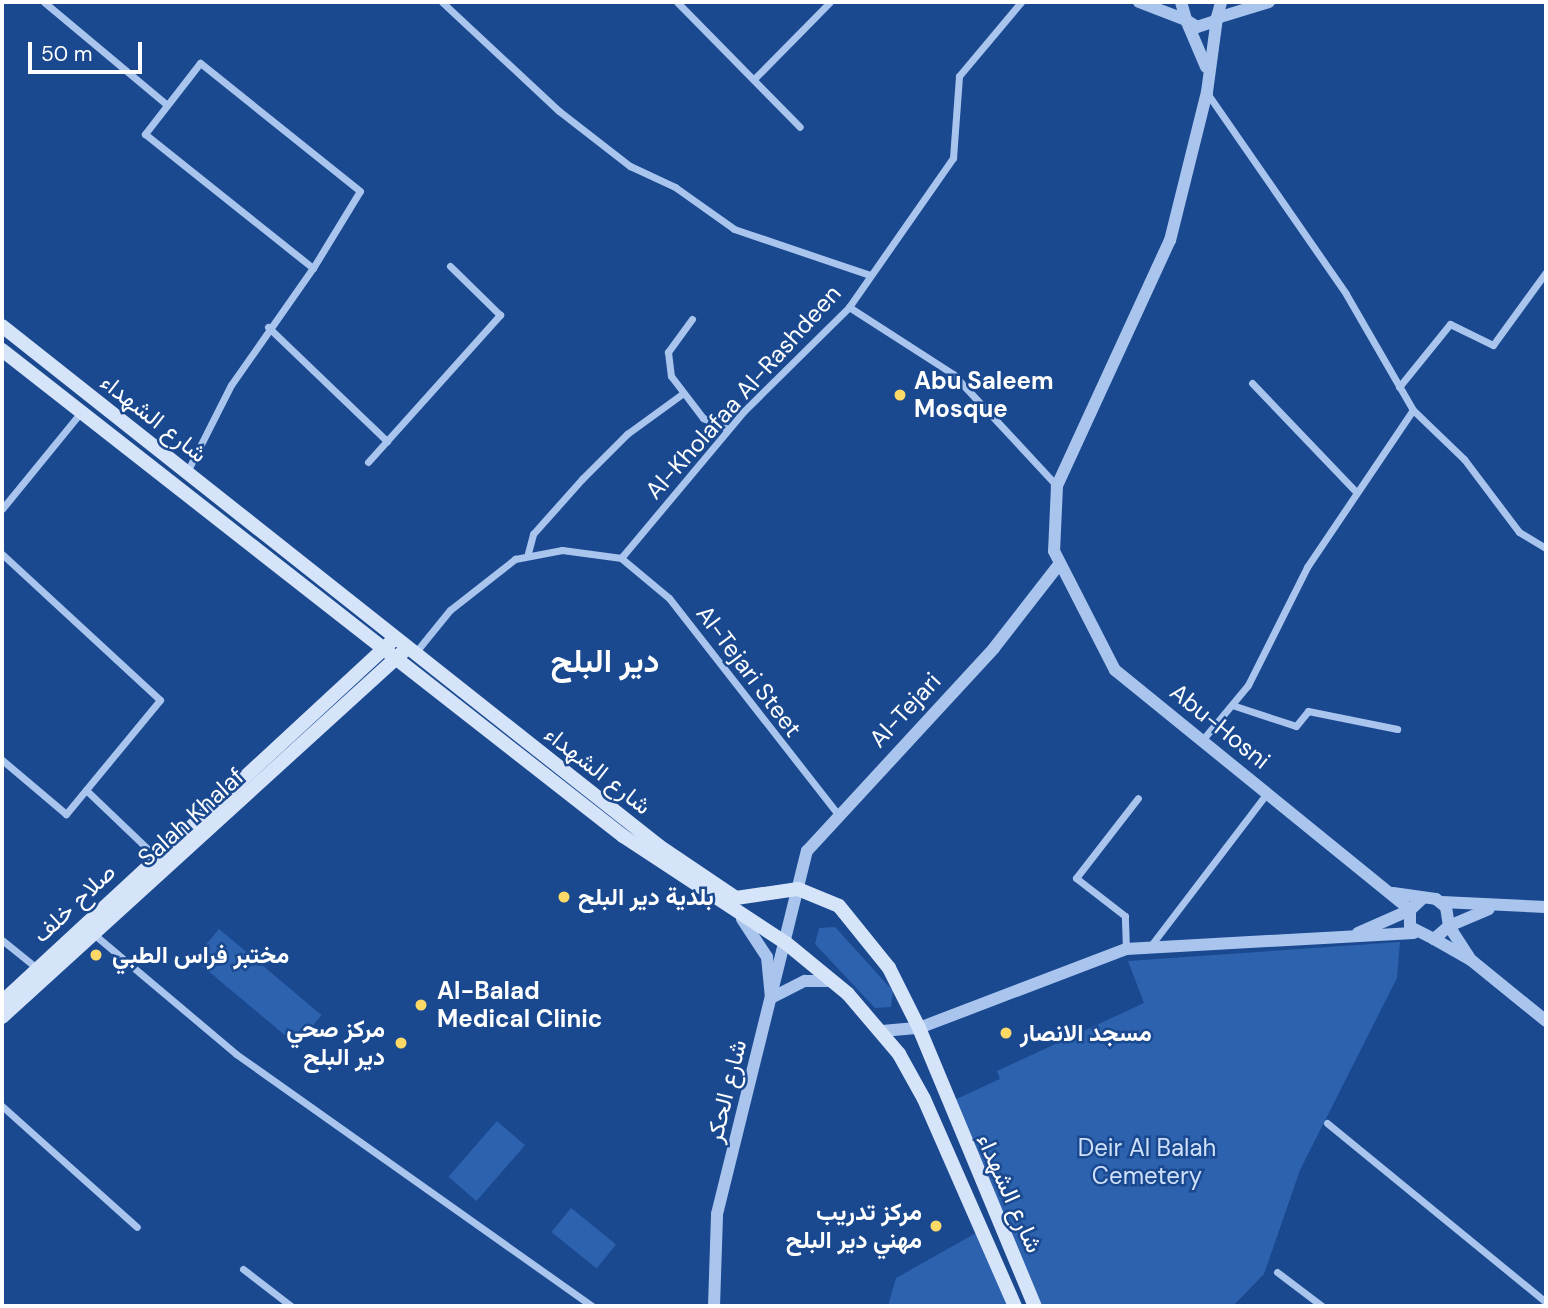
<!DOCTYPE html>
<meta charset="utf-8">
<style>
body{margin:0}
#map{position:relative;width:1548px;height:1308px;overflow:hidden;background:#1a4990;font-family:"DM Sans",Vazirmatn,sans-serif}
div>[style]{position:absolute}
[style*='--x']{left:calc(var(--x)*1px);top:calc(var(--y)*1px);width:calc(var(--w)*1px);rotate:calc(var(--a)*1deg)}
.green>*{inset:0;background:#2d62ae;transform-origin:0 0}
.minor>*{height:7px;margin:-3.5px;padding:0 3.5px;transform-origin:3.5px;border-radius:3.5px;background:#a9c5ee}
.tertiary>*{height:12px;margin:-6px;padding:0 6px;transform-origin:6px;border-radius:6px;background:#a9c5ee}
.secondary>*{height:14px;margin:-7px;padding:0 7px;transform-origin:7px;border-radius:7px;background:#d6e4fa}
.dots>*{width:19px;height:19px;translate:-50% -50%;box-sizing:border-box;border:4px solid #1a4990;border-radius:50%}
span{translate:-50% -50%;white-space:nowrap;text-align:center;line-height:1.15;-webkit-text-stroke:5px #1a4990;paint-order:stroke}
.poi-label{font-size:24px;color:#fff;font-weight:700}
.left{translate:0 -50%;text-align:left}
.right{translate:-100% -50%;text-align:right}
.street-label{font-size:24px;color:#fff}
.park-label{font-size:24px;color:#cfe1fa}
.district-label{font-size:32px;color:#fff;font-weight:700}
.frame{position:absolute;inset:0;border:4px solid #fff;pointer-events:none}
.scale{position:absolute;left:28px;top:42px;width:114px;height:32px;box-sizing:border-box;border:4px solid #fff;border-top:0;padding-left:9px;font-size:21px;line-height:24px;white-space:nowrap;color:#fff;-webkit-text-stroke:5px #1a4990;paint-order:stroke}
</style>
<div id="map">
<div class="green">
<div style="clip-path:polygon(835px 927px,893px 991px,891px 1007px,875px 1008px,815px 944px,819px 928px)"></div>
<div style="left:219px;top:929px;width:134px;height:39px;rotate:40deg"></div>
<div style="clip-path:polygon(1400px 942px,1397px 978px,1300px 1170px,1264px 1274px,1233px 1306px,1042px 1306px,952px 1101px,1000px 1079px,997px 1071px,1144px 1003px,1128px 961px)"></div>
<div style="left:497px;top:1121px;width:37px;height:74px;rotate:41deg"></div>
<div style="left:571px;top:1208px;width:58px;height:31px;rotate:39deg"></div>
<div style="clip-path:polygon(976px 1233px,1008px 1306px,888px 1306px,896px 1278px)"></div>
</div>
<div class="minor">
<div style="--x:44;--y:2;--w:160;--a:39.9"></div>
<div style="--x:442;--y:2;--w:160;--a:43"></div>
<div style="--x:559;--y:111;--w:90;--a:37.8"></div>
<div style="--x:630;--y:166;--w:50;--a:25"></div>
<div style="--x:675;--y:187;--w:72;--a:35.4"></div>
<div style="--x:734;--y:229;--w:144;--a:18.7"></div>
<div style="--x:677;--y:2;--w:175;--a:45.5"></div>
<div style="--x:754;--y:79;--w:108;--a:-45.4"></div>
<div style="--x:1207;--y:93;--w:244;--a:55.3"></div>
<div style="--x:1346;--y:294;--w:134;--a:60"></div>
<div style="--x:1413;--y:410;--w:71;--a:43.9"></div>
<div style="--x:1464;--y:459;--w:91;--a:53"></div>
<div style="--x:1519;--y:532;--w:31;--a:31"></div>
<div style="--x:849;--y:307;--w:124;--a:32.8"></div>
<div style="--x:953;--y:374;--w:153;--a:47.1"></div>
<div style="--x:692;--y:319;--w:41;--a:126"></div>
<div style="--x:668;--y:352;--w:24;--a:83"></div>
<div style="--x:671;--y:376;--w:53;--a:52.7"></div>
<div style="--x:703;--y:418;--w:27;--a:24"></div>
<div style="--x:268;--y:327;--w:165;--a:43.8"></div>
<div style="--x:1252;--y:383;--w:151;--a:46.3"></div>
<div style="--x:1399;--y:387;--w:81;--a:-51"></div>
<div style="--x:1450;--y:324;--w:48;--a:26"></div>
<div style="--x:1493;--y:345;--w:90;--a:-54"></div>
<div style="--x:368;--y:462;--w:198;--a:-48.1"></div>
<div style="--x:500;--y:315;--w:70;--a:-135.6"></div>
<div style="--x:187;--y:472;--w:97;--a:-63.2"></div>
<div style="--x:231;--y:385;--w:143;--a:-55"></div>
<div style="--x:313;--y:268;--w:90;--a:-58.6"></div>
<div style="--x:360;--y:191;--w:205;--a:-141.3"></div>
<div style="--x:200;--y:63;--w:90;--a:127.8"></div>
<div style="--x:145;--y:134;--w:215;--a:38.6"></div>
<div style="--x:2;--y:509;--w:125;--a:-50.8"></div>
<div style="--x:528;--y:553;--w:20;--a:-75"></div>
<div style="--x:533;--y:534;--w:74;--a:-48.3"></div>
<div style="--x:582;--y:479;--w:64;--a:-45"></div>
<div style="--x:627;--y:434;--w:68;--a:-36"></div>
<div style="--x:2;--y:554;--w:215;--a:42.7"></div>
<div style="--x:160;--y:700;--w:148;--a:129.5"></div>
<div style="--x:66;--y:814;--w:84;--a:-139.8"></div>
<div style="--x:621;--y:558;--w:62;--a:39.8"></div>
<div style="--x:669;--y:598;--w:274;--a:52"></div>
<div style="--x:415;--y:653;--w:55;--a:-50.9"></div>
<div style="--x:450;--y:610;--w:83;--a:-38.1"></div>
<div style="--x:515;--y:559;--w:48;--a:-10.8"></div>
<div style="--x:562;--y:550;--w:60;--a:7.7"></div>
<div style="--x:621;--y:558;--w:192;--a:-50.1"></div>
<div style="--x:744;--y:411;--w:148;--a:-44.7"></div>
<div style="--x:849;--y:307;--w:182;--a:-55.1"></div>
<div style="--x:953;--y:158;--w:82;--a:-85.8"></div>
<div style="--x:959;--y:76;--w:97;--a:-50"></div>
<div style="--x:1232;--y:705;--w:67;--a:18.2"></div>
<div style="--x:1296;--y:726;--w:19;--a:-51"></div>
<div style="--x:1308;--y:711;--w:91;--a:11.4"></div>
<div style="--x:1204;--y:738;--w:69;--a:-50.3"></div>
<div style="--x:1248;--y:685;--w:132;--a:-63.4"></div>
<div style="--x:1307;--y:567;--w:189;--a:-56"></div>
<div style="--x:86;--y:790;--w:97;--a:43.7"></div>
<div style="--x:96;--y:936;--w:183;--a:40.1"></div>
<div style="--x:236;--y:1054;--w:436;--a:35.3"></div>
<div style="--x:2;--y:940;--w:46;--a:38.9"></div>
<div style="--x:1149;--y:948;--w:195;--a:-52.7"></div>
<div style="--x:1126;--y:949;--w:33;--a:-92"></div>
<div style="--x:1125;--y:916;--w:62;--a:-142.2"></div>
<div style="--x:1076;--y:878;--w:101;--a:-52.2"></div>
<div style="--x:2;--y:1106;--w:181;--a:41.9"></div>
<div style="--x:1327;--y:1123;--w:283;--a:39.3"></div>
<div style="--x:243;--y:1269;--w:61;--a:37.6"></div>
<div style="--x:1277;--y:1272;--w:56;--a:37.1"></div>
</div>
<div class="tertiary">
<div style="--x:1139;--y:2;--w:50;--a:21"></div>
<div style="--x:1186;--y:20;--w:51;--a:66.9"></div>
<div style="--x:1181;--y:2;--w:19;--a:74"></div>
<div style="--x:1186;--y:20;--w:13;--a:32"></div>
<div style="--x:1197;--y:27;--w:20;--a:-18"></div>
<div style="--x:1216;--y:21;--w:20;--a:-75"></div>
<div style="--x:1269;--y:2;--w:54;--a:162.9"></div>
<div style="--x:1217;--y:18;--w:75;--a:97.7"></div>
<div style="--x:1207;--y:92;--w:153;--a:104"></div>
<div style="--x:1170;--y:240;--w:271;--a:114.7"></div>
<div style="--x:1057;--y:486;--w:65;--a:92.6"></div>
<div style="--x:1054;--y:551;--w:134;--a:62.9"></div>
<div style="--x:1115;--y:670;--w:380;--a:39.1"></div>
<div style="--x:1410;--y:910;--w:57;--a:156.1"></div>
<div style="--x:1393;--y:893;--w:43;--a:7.9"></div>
<div style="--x:1436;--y:899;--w:13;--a:39"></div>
<div style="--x:1446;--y:907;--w:19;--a:81"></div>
<div style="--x:1449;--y:926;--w:20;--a:139"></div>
<div style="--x:1434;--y:939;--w:27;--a:-153"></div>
<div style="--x:1410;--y:927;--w:17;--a:-90"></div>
<div style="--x:1410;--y:910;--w:16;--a:-43"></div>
<div style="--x:1442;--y:902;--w:104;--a:2.8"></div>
<div style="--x:742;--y:919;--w:45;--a:56.7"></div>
<div style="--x:767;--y:957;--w:41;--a:84.4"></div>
<div style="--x:771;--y:998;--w:38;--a:-27"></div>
<div style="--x:805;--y:981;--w:28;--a:0"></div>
<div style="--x:1434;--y:939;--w:43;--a:29.6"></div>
<div style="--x:1471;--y:960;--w:97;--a:39.1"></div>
<div style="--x:1469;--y:957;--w:37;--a:-123"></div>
<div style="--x:1449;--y:926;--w:43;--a:-23"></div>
<div style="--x:882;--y:1031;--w:37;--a:-5"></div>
<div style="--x:919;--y:1028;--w:222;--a:-20.9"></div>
<div style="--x:1126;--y:949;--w:288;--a:-3.2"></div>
<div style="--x:714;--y:1306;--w:92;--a:-88.1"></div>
<div style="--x:717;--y:1214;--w:374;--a:-76.1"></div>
<div style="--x:807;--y:851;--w:276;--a:-47.3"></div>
<div style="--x:994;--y:648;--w:103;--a:-52.1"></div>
</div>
<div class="secondary">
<div style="--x:2;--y:326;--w:838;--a:38.36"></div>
<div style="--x:659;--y:846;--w:93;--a:34"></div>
<div style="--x:736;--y:898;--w:63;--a:-8.3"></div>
<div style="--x:798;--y:889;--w:44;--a:22.5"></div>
<div style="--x:839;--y:906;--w:80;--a:51.1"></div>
<div style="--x:889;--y:968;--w:67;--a:63.4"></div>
<div style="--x:919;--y:1028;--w:301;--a:67.4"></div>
<div style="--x:2;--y:350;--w:789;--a:38.05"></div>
<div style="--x:623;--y:836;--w:195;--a:33.3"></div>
<div style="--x:786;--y:943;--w:80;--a:39.4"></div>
<div style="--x:848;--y:994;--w:79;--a:49.6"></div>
<div style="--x:899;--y:1054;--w:51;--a:60.9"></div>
<div style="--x:924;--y:1099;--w:226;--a:66.3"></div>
<div style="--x:2;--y:1002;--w:531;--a:-42.79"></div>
<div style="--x:2;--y:1017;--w:544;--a:-42.32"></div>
</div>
<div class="dots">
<div style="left:900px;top:395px;background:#ffd966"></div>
<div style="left:564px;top:897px;background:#ffd966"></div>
<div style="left:96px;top:955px;background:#ffd966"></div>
<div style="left:421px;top:1005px;background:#ffd966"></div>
<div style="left:1006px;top:1033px;background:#ffd966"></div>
<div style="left:401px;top:1043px;background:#ffd966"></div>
<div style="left:936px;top:1226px;background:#ffd966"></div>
</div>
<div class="poi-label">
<span class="left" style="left:914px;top:395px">Abu Saleem<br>Mosque</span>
<span class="left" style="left:578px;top:897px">بلدية دير البلح</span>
<span class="left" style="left:112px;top:955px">مختبر فراس الطبي</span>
<span class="left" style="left:437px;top:1005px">Al-Balad<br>Medical Clinic</span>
<span class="right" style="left:385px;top:1043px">مركز صحي<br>دير البلح</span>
<span class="left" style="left:1020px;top:1033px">مسجد الانصار</span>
<span class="right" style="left:922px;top:1226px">مركز تدريب<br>مهني دير البلح</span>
</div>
<div class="street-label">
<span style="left:743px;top:392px;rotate:-48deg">Al-Kholafaa Al-Rashdeen</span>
<span style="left:154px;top:418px;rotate:38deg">شارع الشهداء</span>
<span style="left:749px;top:671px;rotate:53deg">Al-Tejari Steet</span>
<span style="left:905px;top:710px;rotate:-47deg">Al-Tejari</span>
<span style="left:1220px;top:726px;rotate:39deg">Abu-Hosni</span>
<span style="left:598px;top:770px;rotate:38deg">شارع الشهداء</span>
<span style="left:191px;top:817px;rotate:-42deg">Salah Khalaf</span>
<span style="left:74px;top:903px;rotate:-43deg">صلاح خلف</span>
<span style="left:726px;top:1091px;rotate:-76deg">شارع الحكر</span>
<span style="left:1010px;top:1193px;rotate:66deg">شارع الشهداء</span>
</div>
<div class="park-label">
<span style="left:1147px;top:1162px">Deir Al Balah<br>Cemetery</span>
</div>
<div class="district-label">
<span style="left:605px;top:661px">دير البلح</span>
</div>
<div class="frame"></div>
<div class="scale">50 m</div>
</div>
